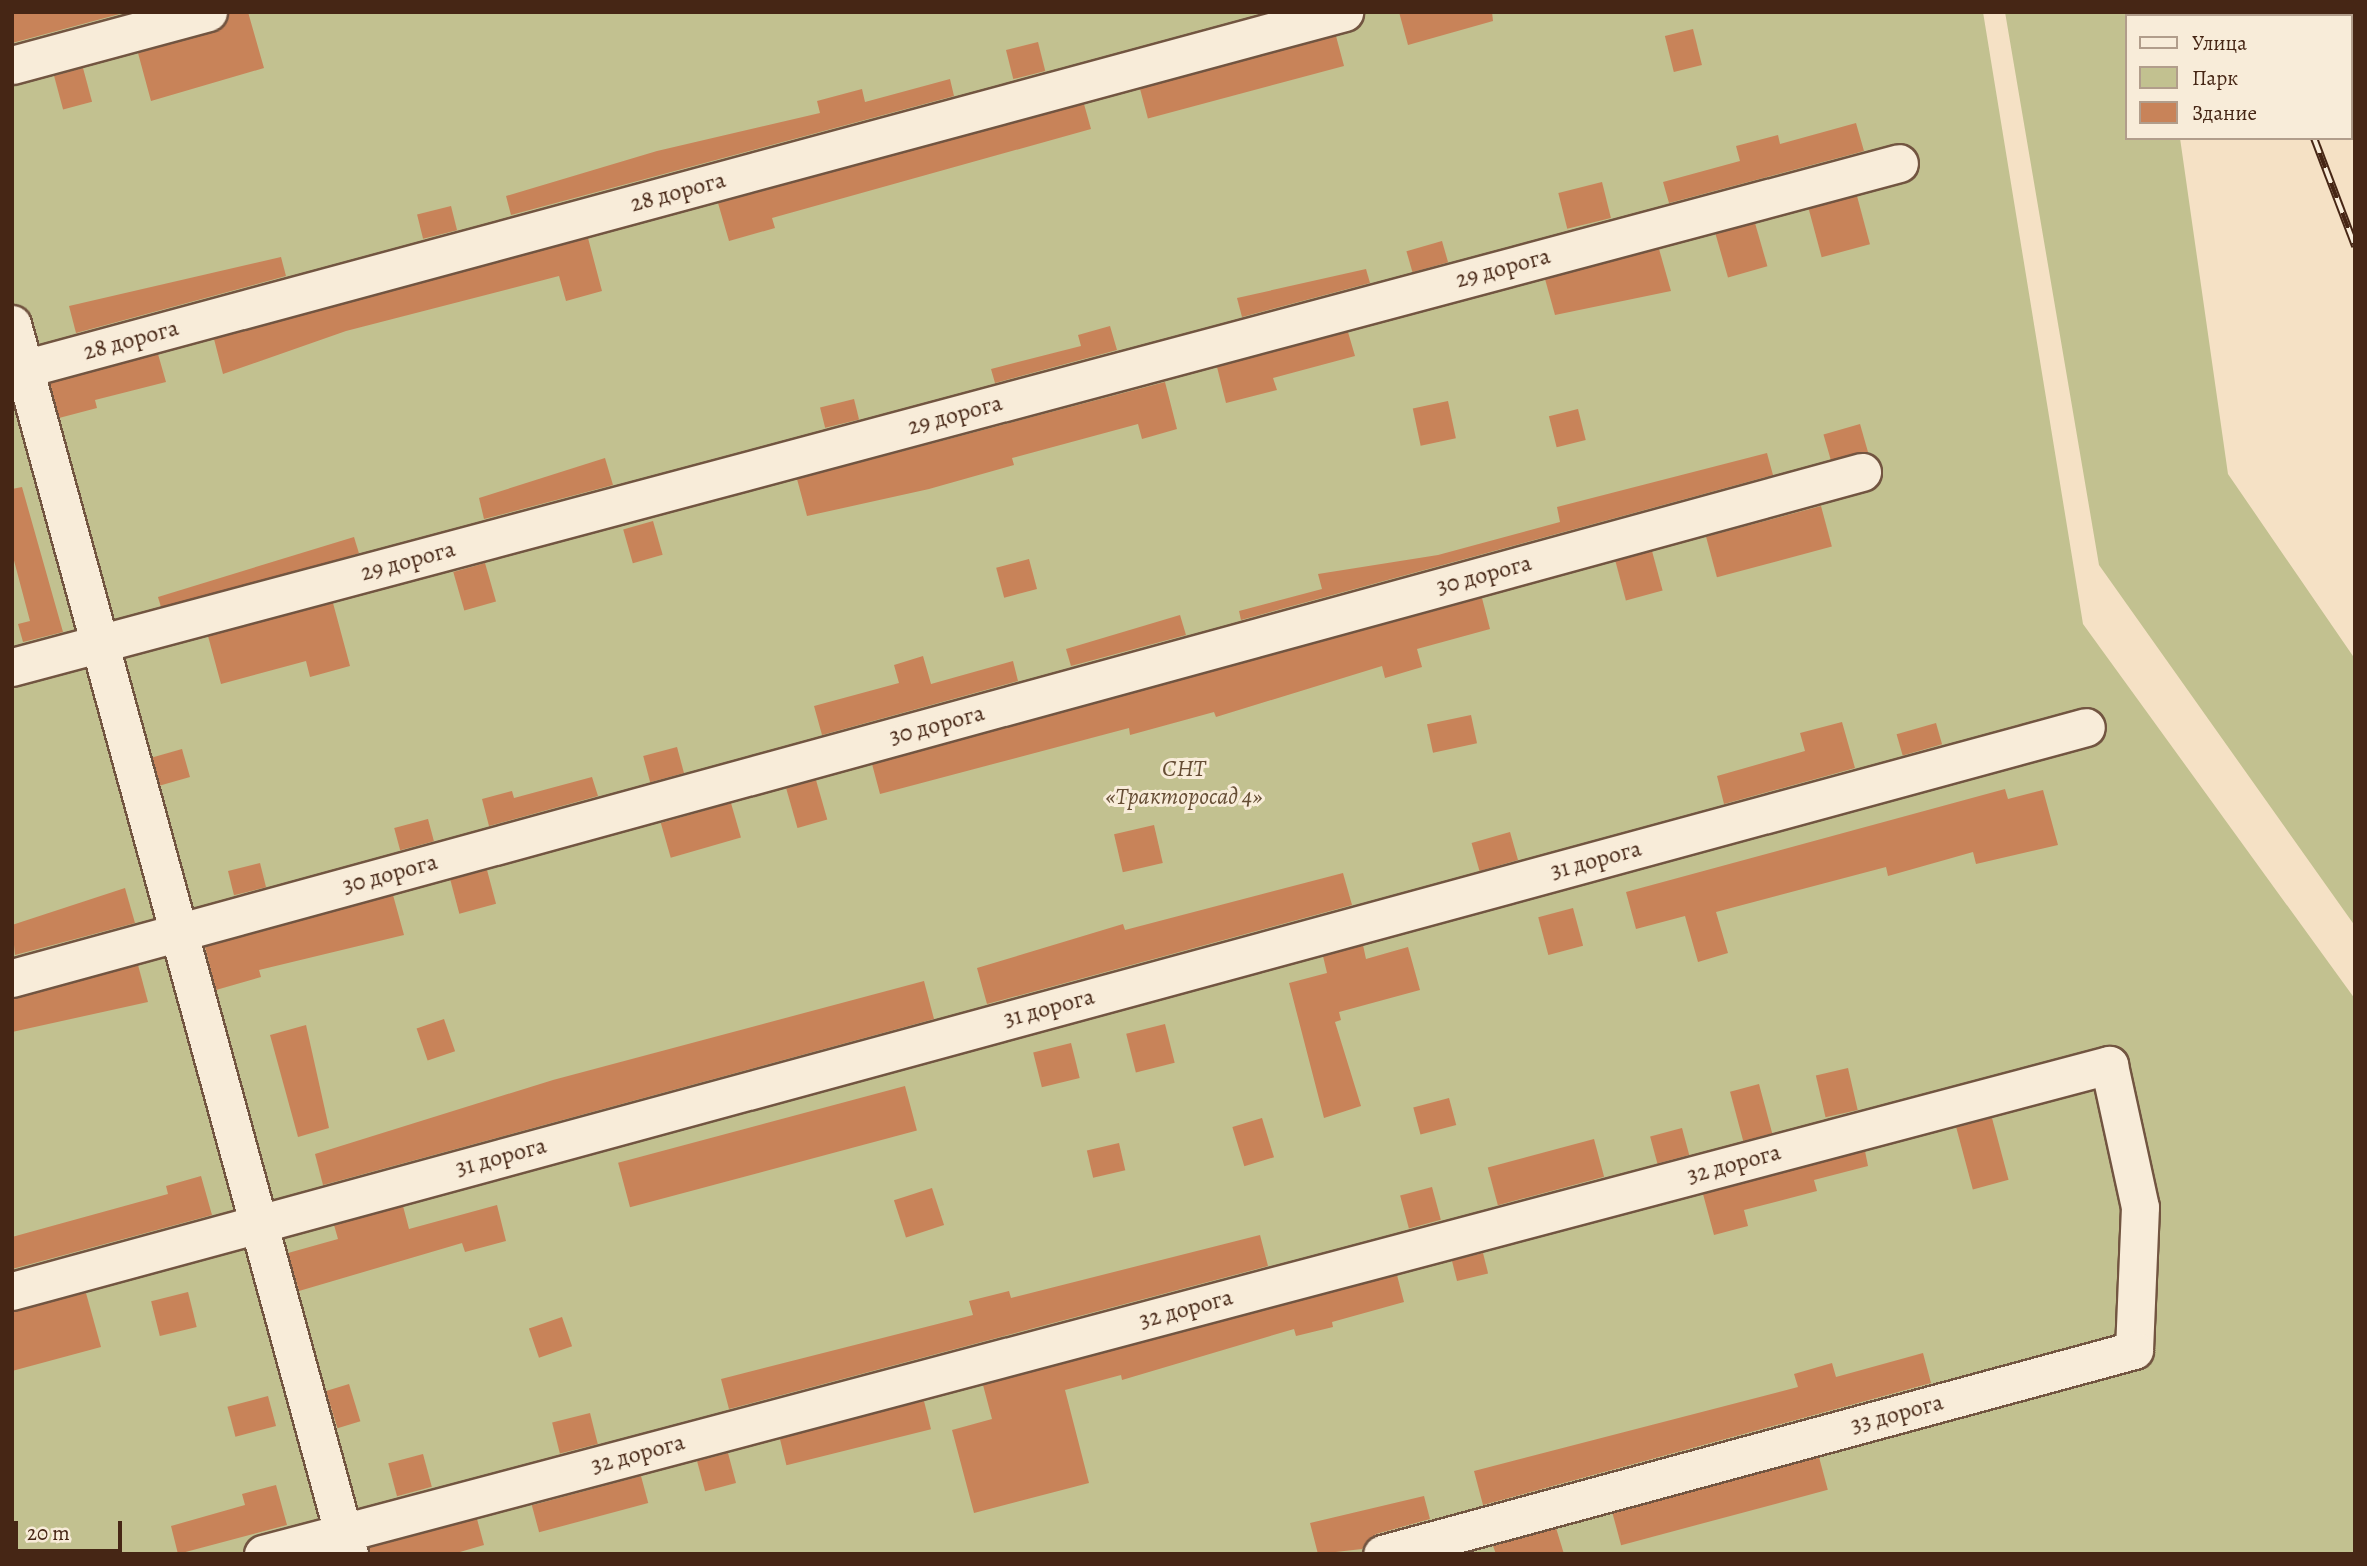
<!DOCTYPE html>
<meta charset="utf-8">
<style>
body{margin:0}
#map{position:relative;width:2367px;height:1566px;overflow:hidden;background:#f5e1c5;font-family:Alegreya,serif}
div>[style]{position:absolute}
[style*='--x']{left:calc(var(--x)*1px);top:calc(var(--y)*1px);width:calc(var(--w)*1px);rotate:calc(var(--a)*1deg)}
.green>*{inset:0;background:#c2c190}
.building>*{inset:0;background:#c88359;transform-origin:0 0}
.roads{filter:drop-shadow(2px 0 #725541) drop-shadow(-2px 0 #725541) drop-shadow(0 2px #725541) drop-shadow(0 -2px #725541)}
.minor>*{height:37px;margin:-18.5px;padding:0 18.5px;transform-origin:18.5px;border-radius:18.5px;background:#f8ecd9}
.rail>*{height:8px;margin-top:-4px;transform-origin:0;background:repeating-linear-gradient(90deg,#f8ecd9 0 16px,#462615 0 32px);box-sizing:border-box;border-block:2px solid #462615}
span{translate:-50% -50%;white-space:nowrap;text-align:center;line-height:1.15;-webkit-text-stroke:6px #f8ecd9;paint-order:stroke}
.street-label{font-size:24px;color:#462615}
.park-label{font-size:24px;color:#654d34;font-style:italic}
.frame{position:absolute;inset:0;border:14px solid #462615;pointer-events:none}
.legend{position:absolute;left:2125px;top:14px;width:228px;height:126px;box-sizing:border-box;background:#f8ecd9;border:2px solid #b19d8b;margin:0;padding:9px 12px;list-style:none;font-size:21px;color:#462615}
.legend li{display:flex;align-items:center;gap:14px;height:35px}
.legend b{width:35px;border:2px solid #b19d8b}
.scale{position:absolute;left:14px;top:1521px;width:108px;height:32px;box-sizing:border-box;border:4px solid #462615;border-top:0;padding-left:9px;font-size:21px;line-height:24px;white-space:nowrap;color:#462615;-webkit-text-stroke:5px #f8ecd9;paint-order:stroke}
</style>
<div id="map">
<div class="green">
<div style="clip-path:polygon(12px 12px,1983px 12px,2083px 624px,2355px 999px,2355px 1554px,12px 1554px)"></div>
<div style="clip-path:polygon(2005px 12px,2161px 12px,2127px 16px,2127px 138px,2180px 138px,2228px 474px,2355px 659px,2355px 926px,2099px 565px)"></div>
</div>
<div class="building">
<div style="clip-path:polygon(12px 12px,127px 12px,12px 43px)"></div>
<div style="clip-path:polygon(228px 12px,248px 12px,264px 68px,151px 101px,138px 53px,214px 32px)"></div>
<div style="clip-path:polygon(1399px 12px,1492px 12px,1493px 21px,1408px 45px)"></div>
<div style="left:1693px;top:29px;width:37px;height:29px;rotate:76deg"></div>
<div style="left:1336px;top:36px;width:31px;height:203px;rotate:75deg"></div>
<div style="left:1038px;top:42px;width:30px;height:33px;rotate:76deg"></div>
<div style="left:83px;top:68px;width:35px;height:30px;rotate:75deg"></div>
<div style="clip-path:polygon(950px 79px,954px 96px,511px 215px,506px 196px,657px 151px,820px 113px,817px 101px,862px 89px,865px 102px)"></div>
<div style="clip-path:polygon(1084px 104px,1091px 129px,772px 218px,775px 228px,729px 241px,718px 203px)"></div>
<div style="clip-path:polygon(1856px 123px,1864px 151px,1669px 203px,1663px 182px,1740px 161px,1736px 146px,1778px 135px,1780px 144px)"></div>
<div style="left:1602px;top:182px;width:37px;height:45px;rotate:76deg"></div>
<div style="left:1857px;top:196px;width:50px;height:50px;rotate:75deg"></div>
<div style="left:451px;top:206px;width:25px;height:35px;rotate:76deg"></div>
<div style="left:1755px;top:223px;width:45px;height:41px;rotate:74deg"></div>
<div style="clip-path:polygon(588px 238px,602px 291px,566px 301px,559px 276px,346px 331px,223px 374px,214px 339px)"></div>
<div style="left:1442px;top:241px;width:22px;height:37px;rotate:74deg"></div>
<div style="clip-path:polygon(1659px 249px,1671px 291px,1555px 315px,1545px 279px)"></div>
<div style="clip-path:polygon(281px 257px,286px 276px,76px 333px,69px 306px)"></div>
<div style="clip-path:polygon(1366px 269px,1370px 283px,1242px 317px,1237px 298px)"></div>
<div style="clip-path:polygon(1110px 326px,1117px 350px,995px 383px,991px 369px,1081px 346px,1078px 335px)"></div>
<div style="clip-path:polygon(1348px 332px,1355px 356px,1273px 378px,1277px 390px,1226px 403px,1217px 367px)"></div>
<div style="clip-path:polygon(158px 354px,166px 382px,95px 400px,97px 408px,59px 418px,50px 383px)"></div>
<div style="clip-path:polygon(1165px 382px,1177px 429px,1142px 439px,1138px 424px,1012px 458px,1014px 465px,929px 489px,807px 516px,797px 479px)"></div>
<div style="left:854px;top:399px;width:21px;height:35px;rotate:76deg"></div>
<div style="left:1448px;top:401px;width:38px;height:36px;rotate:78deg"></div>
<div style="left:1578px;top:409px;width:32px;height:30px;rotate:76deg"></div>
<div style="left:1860px;top:424px;width:29px;height:38px;rotate:74deg"></div>
<div style="clip-path:polygon(1767px 453px,1773px 475px,1241px 620px,1239px 611px,1322px 589px,1318px 574px,1438px 555px,1560px 522px,1557px 507px)"></div>
<div style="clip-path:polygon(605px 458px,613px 485px,484px 519px,479px 498px)"></div>
<div style="clip-path:polygon(22px 487px,63px 632px,23px 642px,18px 624px,30px 621px,12px 553px,12px 489px)"></div>
<div style="left:1821px;top:506px;width:42px;height:119px;rotate:75deg"></div>
<div style="left:653px;top:521px;width:35px;height:31px;rotate:74deg"></div>
<div style="left:354px;top:537px;width:17px;height:205px;rotate:73deg"></div>
<div style="left:1652px;top:551px;width:41px;height:38px;rotate:75deg"></div>
<div style="left:1029px;top:559px;width:31px;height:34px;rotate:75deg"></div>
<div style="left:485px;top:563px;width:40px;height:33px;rotate:74deg"></div>
<div style="clip-path:polygon(1482px 598px,1490px 629px,1417px 649px,1422px 667px,1385px 678px,1382px 666px,1216px 717px,1214px 712px,1130px 735px,1129px 728px,880px 794px,872px 764px)"></div>
<div style="clip-path:polygon(333px 603px,350px 666px,310px 677px,306px 661px,221px 684px,208px 636px)"></div>
<div style="clip-path:polygon(1180px 615px,1186px 635px,1071px 666px,1066px 649px)"></div>
<div style="clip-path:polygon(923px 656px,931px 684px,1013px 661px,1018px 681px,822px 735px,814px 706px,899px 683px,894px 665px)"></div>
<div style="left:1471px;top:715px;width:29px;height:45px;rotate:78deg"></div>
<div style="clip-path:polygon(1842px 722px,1855px 768px,1724px 804px,1717px 776px,1805px 751px,1800px 733px)"></div>
<div style="left:1936px;top:723px;width:22px;height:41px;rotate:74deg"></div>
<div style="left:677px;top:747px;width:27px;height:35px;rotate:75deg"></div>
<div style="left:182px;top:749px;width:29px;height:31px;rotate:74deg"></div>
<div style="clip-path:polygon(592px 777px,598px 796px,489px 826px,482px 799px,512px 791px,514px 798px)"></div>
<div style="left:816px;top:780px;width:41px;height:31px;rotate:74deg"></div>
<div style="clip-path:polygon(2005px 789px,2008px 799px,2043px 790px,2058px 845px,1976px 864px,1973px 852px,1888px 876px,1886px 867px,1716px 912px,1728px 953px,1698px 962px,1685px 916px,1636px 929px,1626px 892px)"></div>
<div style="left:731px;top:803px;width:36px;height:73px;rotate:74deg"></div>
<div style="left:428px;top:819px;width:23px;height:35px;rotate:75deg"></div>
<div style="left:1154px;top:825px;width:39px;height:41px;rotate:77deg"></div>
<div style="left:1510px;top:832px;width:29px;height:40px;rotate:74deg"></div>
<div style="left:260px;top:863px;width:25px;height:33px;rotate:76deg"></div>
<div style="left:487px;top:870px;width:35px;height:38px;rotate:75deg"></div>
<div style="clip-path:polygon(1343px 873px,1352px 905px,987px 1004px,977px 968px,1123px 924px,1125px 930px)"></div>
<div style="clip-path:polygon(125px 888px,135px 923px,15px 955px,12px 925px)"></div>
<div style="clip-path:polygon(393px 895px,404px 935px,259px 970px,261px 977px,216px 990px,205px 947px)"></div>
<div style="left:1573px;top:908px;width:39px;height:36px;rotate:75deg"></div>
<div style="clip-path:polygon(1363px 945px,1366px 959px,1408px 947px,1420px 990px,1339px 1012px,1341px 1020px,1335px 1022px,1361px 1106px,1324px 1118px,1289px 983px,1327px 973px,1323px 956px)"></div>
<div style="clip-path:polygon(138px 965px,148px 1002px,12px 1032px,12px 998px)"></div>
<div style="clip-path:polygon(924px 981px,934px 1019px,323px 1185px,315px 1154px,553px 1080px)"></div>
<div style="left:444px;top:1019px;width:34px;height:29px;rotate:71deg"></div>
<div style="left:1165px;top:1024px;width:40px;height:40px;rotate:76deg"></div>
<div style="clip-path:polygon(306px 1025px,329px 1128px,298px 1137px,270px 1035px)"></div>
<div style="left:1071px;top:1043px;width:36px;height:39px;rotate:76deg"></div>
<div style="left:1848px;top:1068px;width:43px;height:33px;rotate:77deg"></div>
<div style="left:1759px;top:1084px;width:51px;height:30px;rotate:75deg"></div>
<div style="left:905px;top:1086px;width:46px;height:297px;rotate:75deg"></div>
<div style="left:1449px;top:1098px;width:28px;height:37px;rotate:75deg"></div>
<div style="left:1262px;top:1118px;width:41px;height:31px;rotate:73deg"></div>
<div style="left:1992px;top:1118px;width:64px;height:37px;rotate:75deg"></div>
<div style="left:1682px;top:1128px;width:28px;height:33px;rotate:75deg"></div>
<div style="left:1594px;top:1139px;width:39px;height:110px;rotate:75deg"></div>
<div style="left:1119px;top:1143px;width:28px;height:33px;rotate:77deg"></div>
<div style="clip-path:polygon(1865px 1151px,1868px 1166px,1814px 1180px,1817px 1191px,1744px 1210px,1748px 1226px,1714px 1235px,1703px 1194px)"></div>
<div style="clip-path:polygon(201px 1176px,212px 1215px,12px 1269px,12px 1237px,168px 1194px,166px 1186px)"></div>
<div style="left:1432px;top:1187px;width:34px;height:33px;rotate:75deg"></div>
<div style="left:932px;top:1188px;width:39px;height:40px;rotate:72deg"></div>
<div style="clip-path:polygon(497px 1205px,506px 1241px,465px 1252px,462px 1243px,299px 1291px,288px 1253px,338px 1239px,334px 1225px,403px 1206px,409px 1229px)"></div>
<div style="clip-path:polygon(1260px 1235px,1268px 1266px,729px 1409px,721px 1379px,973px 1315px,969px 1301px,1009px 1291px,1011px 1298px)"></div>
<div style="left:1483px;top:1253px;width:21px;height:32px;rotate:76deg"></div>
<div style="clip-path:polygon(1397px 1275px,1404px 1302px,1332px 1322px,1333px 1327px,1296px 1336px,1294px 1329px,1122px 1380px,1121px 1375px,1065px 1390px,1089px 1483px,974px 1513px,952px 1430px,992px 1419px,983px 1385px)"></div>
<div style="left:188px;top:1292px;width:36px;height:38px;rotate:76deg"></div>
<div style="clip-path:polygon(86px 1293px,101px 1347px,12px 1371px,12px 1311px)"></div>
<div style="left:562px;top:1317px;width:31px;height:35px;rotate:71deg"></div>
<div style="clip-path:polygon(1923px 1353px,1931px 1383px,1483px 1505px,1474px 1471px,1798px 1387px,1794px 1374px,1832px 1363px,1836px 1377px)"></div>
<div style="left:349px;top:1384px;width:39px;height:24px;rotate:73deg"></div>
<div style="left:268px;top:1396px;width:31px;height:42px;rotate:75deg"></div>
<div style="left:924px;top:1401px;width:29px;height:149px;rotate:76deg"></div>
<div style="left:590px;top:1413px;width:32px;height:39px;rotate:76deg"></div>
<div style="left:728px;top:1453px;width:31px;height:32px;rotate:75deg"></div>
<div style="left:423px;top:1454px;width:34px;height:36px;rotate:75deg"></div>
<div style="left:1819px;top:1457px;width:34px;height:214px;rotate:75deg"></div>
<div style="left:641px;top:1476px;width:28px;height:113px;rotate:75deg"></div>
<div style="clip-path:polygon(276px 1485px,287px 1525px,178px 1554px,171px 1526px,245px 1505px,242px 1494px)"></div>
<div style="clip-path:polygon(1424px 1496px,1430px 1519px,1376px 1534px,1362px 1549px,1318px 1554px,1310px 1523px)"></div>
<div style="clip-path:polygon(477px 1519px,484px 1545px,453px 1554px,369px 1554px,369px 1548px)"></div>
<div style="clip-path:polygon(1556px 1528px,1564px 1554px,1496px 1554px,1493px 1546px)"></div>
</div>
<div class="roads">
<div class="minor">
<div style="--x:12;--y:65;--w:203;--a:-15.1"></div>
<div style="--x:12;--y:324;--w:1275;--a:74.68"></div>
<div style="--x:12;--y:372;--w:1380;--a:-15.12"></div>
<div style="--x:12;--y:667;--w:1953;--a:-14.95"></div>
<div style="--x:12;--y:978;--w:1918;--a:-15.3"></div>
<div style="--x:12;--y:1291;--w:2149;--a:-15.21"></div>
<div style="--x:263;--y:1554;--w:1910;--a:-14.84"></div>
<div style="--x:2109;--y:1065;--w:145;--a:77.7"></div>
<div style="--x:2140;--y:1207;--w:143;--a:92.4"></div>
<div style="--x:2134;--y:1350;--w:779;--a:164.82"></div>
</div>
</div>
<div class="rail">
<div style="--x:2278;--y:12;--w:4;--a:76"></div>
<div style="--x:2314;--y:138;--w:116;--a:69.2"></div>
</div>
<div class="street-label">
<span style="left:678px;top:192px;rotate:-15deg">28 дорога</span>
<span style="left:1503px;top:268px;rotate:-15deg">29 дорога</span>
<span style="left:131px;top:340px;rotate:-15deg">28 дорога</span>
<span style="left:955px;top:415px;rotate:-15deg">29 дорога</span>
<span style="left:408px;top:561px;rotate:-15deg">29 дорога</span>
<span style="left:1484px;top:575px;rotate:-15deg">30 дорога</span>
<span style="left:937px;top:725px;rotate:-15deg">30 дорога</span>
<span style="left:1596px;top:860px;rotate:-15deg">31 дорога</span>
<span style="left:390px;top:874px;rotate:-15deg">30 дорога</span>
<span style="left:1049px;top:1008px;rotate:-15deg">31 дорога</span>
<span style="left:501px;top:1157px;rotate:-15deg">31 дорога</span>
<span style="left:1734px;top:1164px;rotate:-15deg">32 дорога</span>
<span style="left:1186px;top:1309px;rotate:-15deg">32 дорога</span>
<span style="left:1897px;top:1414px;rotate:-15deg">33 дорога</span>
<span style="left:638px;top:1454px;rotate:-15deg">32 дорога</span>
</div>
<div class="park-label">
<span style="left:1184px;top:783px">СНТ<br>«Тракторосад 4»</span>
</div>
<div class="frame"></div>
<ul class="legend">
<li><b style="height:9px;background:#f8ecd9"></b>Улица</li>
<li><b style="height:19px;background:#c2c190"></b>Парк</li>
<li><b style="height:19px;background:#c88359"></b>Здание</li>
</ul>
<div class="scale">20 m</div>
</div>
